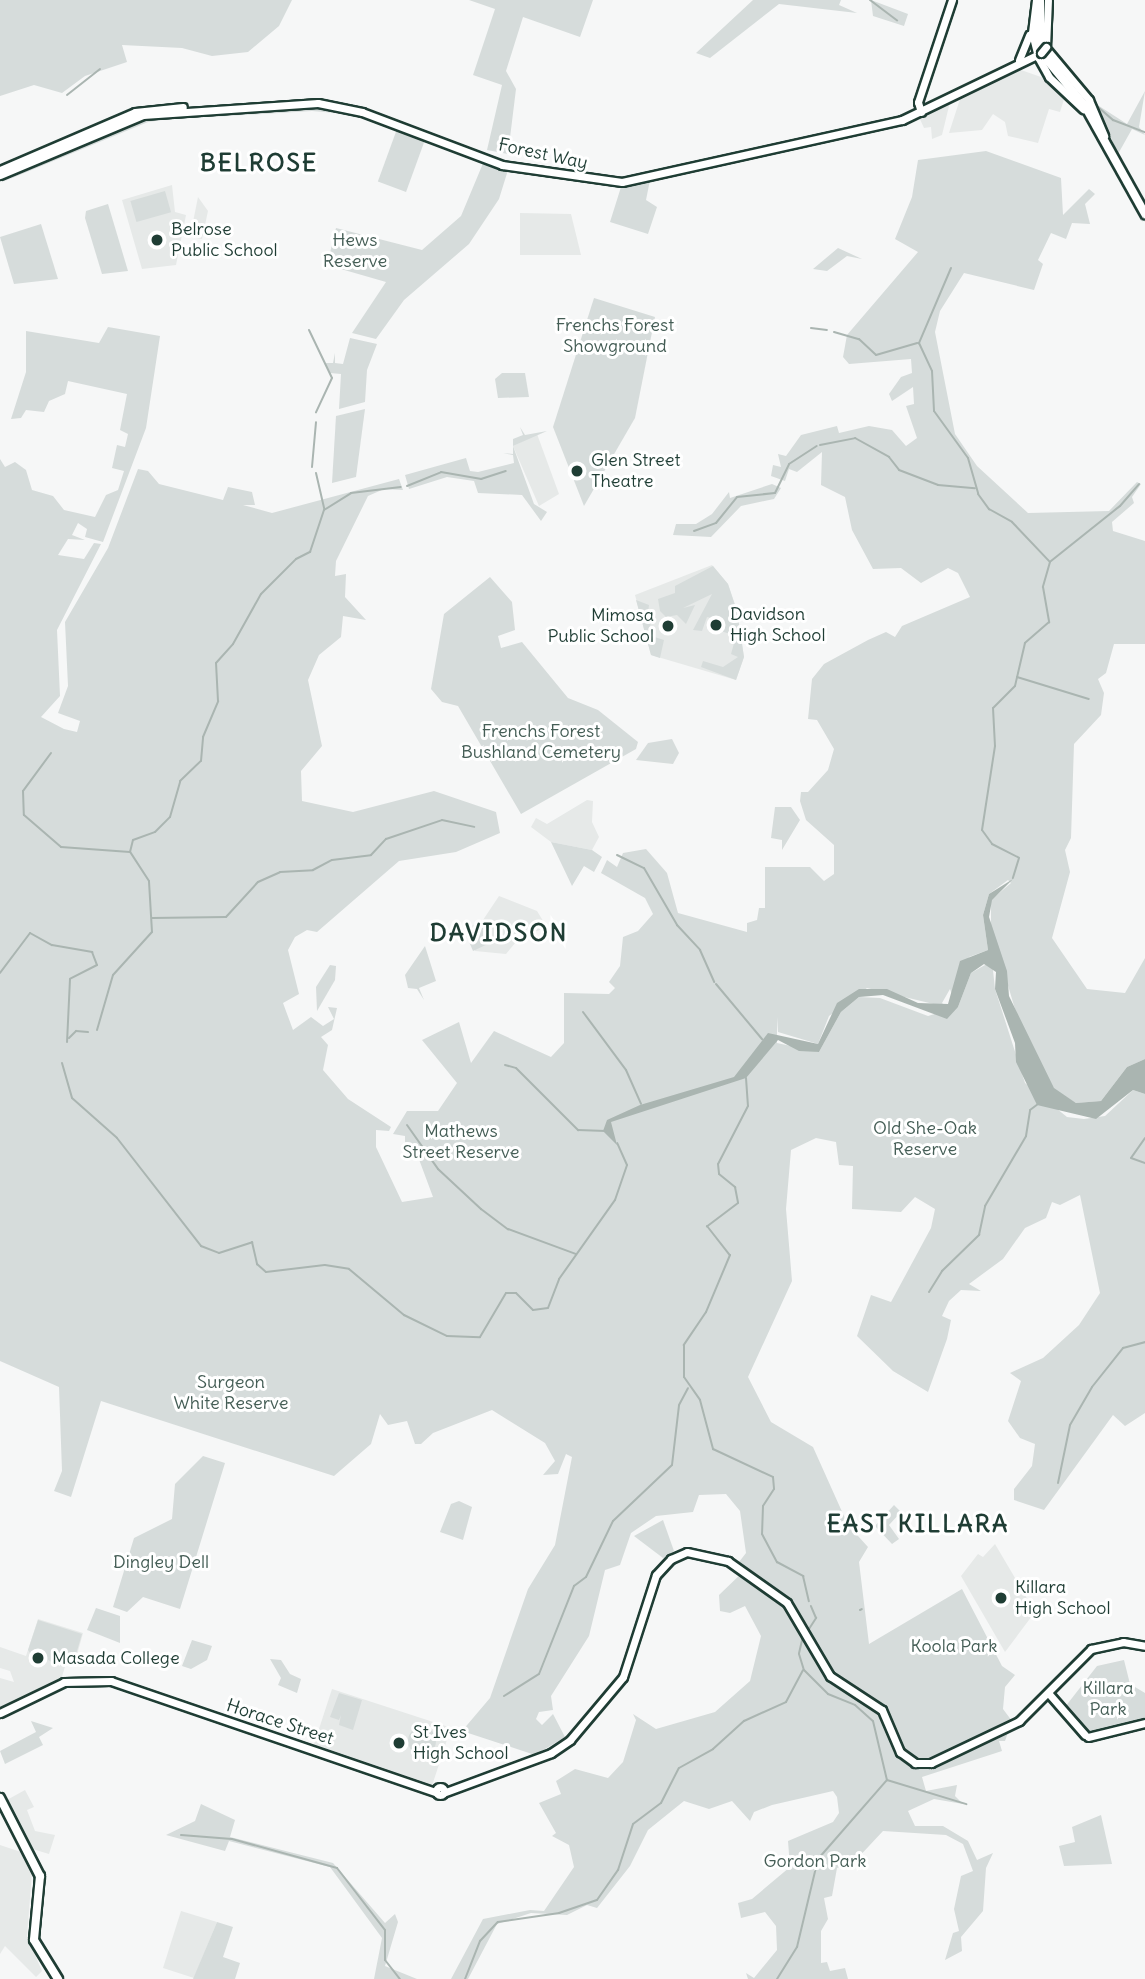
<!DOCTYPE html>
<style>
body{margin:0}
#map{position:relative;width:1145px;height:1979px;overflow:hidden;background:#f6f7f7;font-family:Delius,sans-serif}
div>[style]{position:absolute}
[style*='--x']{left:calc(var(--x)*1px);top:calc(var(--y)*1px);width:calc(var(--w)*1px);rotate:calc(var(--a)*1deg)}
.built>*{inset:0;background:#e6e9e8;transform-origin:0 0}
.green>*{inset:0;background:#d6dcdb;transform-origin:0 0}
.round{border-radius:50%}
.water>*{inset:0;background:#aab5b1}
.stream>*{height:2px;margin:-1px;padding:0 1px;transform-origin:1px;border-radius:1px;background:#aab5b1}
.roads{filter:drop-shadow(2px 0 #1f3d34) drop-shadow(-2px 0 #1f3d34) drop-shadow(0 2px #1f3d34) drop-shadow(0 -2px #1f3d34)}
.major>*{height:7px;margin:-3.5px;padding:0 3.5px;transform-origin:3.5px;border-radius:3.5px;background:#fff}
.major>.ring{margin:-3.5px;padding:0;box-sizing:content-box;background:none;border:7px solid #fff;border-radius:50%}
.highway>*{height:8px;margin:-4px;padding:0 4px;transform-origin:4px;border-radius:4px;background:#fff}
.bridges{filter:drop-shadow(2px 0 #1f3d34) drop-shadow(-2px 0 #1f3d34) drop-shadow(0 2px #1f3d34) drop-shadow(0 -2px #1f3d34)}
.major-bridge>*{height:7px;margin:-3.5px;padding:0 3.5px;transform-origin:3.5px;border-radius:3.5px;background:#fff}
.dots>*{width:19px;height:19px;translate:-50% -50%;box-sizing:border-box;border:4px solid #fff;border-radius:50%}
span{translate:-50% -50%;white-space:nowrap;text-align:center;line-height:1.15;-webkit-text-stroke:6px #fff;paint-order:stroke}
.street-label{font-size:18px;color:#1f3d34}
.poi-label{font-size:18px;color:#1f3d34}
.left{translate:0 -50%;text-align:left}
.right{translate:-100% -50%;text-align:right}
.park-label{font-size:18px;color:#445d55}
.district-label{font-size:24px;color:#1f3d34;font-weight:700;letter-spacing:2px}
</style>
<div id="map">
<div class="built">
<div style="clip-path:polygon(1015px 68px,1041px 77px,1065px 96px,1060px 112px,1049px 109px,1038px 143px,1008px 136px,1005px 122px,993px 114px,982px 130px,949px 133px,961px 96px)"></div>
<div style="clip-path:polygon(950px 102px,942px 135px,932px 139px,931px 127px,924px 128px,919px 117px)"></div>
<div style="clip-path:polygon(172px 185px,175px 212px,186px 215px,176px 265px,142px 269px,122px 200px)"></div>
<div style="clip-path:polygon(198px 197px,208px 211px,202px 239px,190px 237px)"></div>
<div style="clip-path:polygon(520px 213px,571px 214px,581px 255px,520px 255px)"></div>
<div style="clip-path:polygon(537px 434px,559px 494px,539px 506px,513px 446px)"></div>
<div style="clip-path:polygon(712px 565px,728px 584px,737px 611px,744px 657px,736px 680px,651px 655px,635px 595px)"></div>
<div style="clip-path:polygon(587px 800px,593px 801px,592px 822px,599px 837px,592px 850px,551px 842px,531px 827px,536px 818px,547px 824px)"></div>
<div style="clip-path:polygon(499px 896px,537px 911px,553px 937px,543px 929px,521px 936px,506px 954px,475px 951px,466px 929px,483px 920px)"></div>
<div style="clip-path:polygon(995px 1544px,1035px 1612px,1005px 1652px,961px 1576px,978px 1554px,983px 1557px)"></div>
<div style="clip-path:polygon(38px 1619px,83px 1633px,75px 1662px,67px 1660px,61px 1680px,0 1709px,0 1678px,14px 1682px,10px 1671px,0 1668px,0 1647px,26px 1656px)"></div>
<div style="left:332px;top:1689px;width:125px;height:60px;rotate:18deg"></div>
<div style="clip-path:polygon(25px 1790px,34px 1807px,27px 1810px,35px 1831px,55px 1835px,49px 1854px,29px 1848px,5px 1801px)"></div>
<div style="clip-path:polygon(0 1845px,21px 1852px,32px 1873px,27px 1936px,42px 1971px,36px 1977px,5px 1946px,0 1954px)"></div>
<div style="clip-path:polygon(181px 1911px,217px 1922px,194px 1978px,163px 1968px)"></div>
</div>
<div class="green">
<div style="clip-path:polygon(0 0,292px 0,279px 26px,248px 52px,212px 56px,182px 48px,122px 45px,127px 62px,85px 76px,62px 93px,34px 85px,0 96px)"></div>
<div style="clip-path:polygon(469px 0,593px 0,580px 37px,523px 17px,506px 71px,516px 89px,508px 154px,487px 150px,502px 85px,473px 75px,495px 9px)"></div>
<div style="clip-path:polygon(753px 0,841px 0,839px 5px,857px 13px,779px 4px,710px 58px,696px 53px)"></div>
<div style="clip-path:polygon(871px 0,908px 14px,904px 26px,873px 16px)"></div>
<div style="clip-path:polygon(1145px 91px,1139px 127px,1145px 135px,1132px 129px,1118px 154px,1096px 104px,1127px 124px)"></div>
<div style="clip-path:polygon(315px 107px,359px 115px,312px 111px,211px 117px,214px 113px)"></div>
<div style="clip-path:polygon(205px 114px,148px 122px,0 183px,140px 119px)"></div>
<div style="left:397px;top:129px;width:30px;height:56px;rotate:20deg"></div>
<div style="clip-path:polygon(986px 151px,1061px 178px,1063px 215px,1089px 189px,1095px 194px,1085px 204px,1090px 224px,1072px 223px,1066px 239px,1051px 233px,1038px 260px,1043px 264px,1034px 290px,964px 273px,940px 311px,935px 332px,955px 434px,977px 466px,1028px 513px,1109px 511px,1137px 482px,1141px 484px,1132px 497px,1134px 503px,1112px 522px,1113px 531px,1145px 541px,1145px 644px,1114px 644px,1106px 673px,1098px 679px,1104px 693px,1101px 715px,1074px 744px,1071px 838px,1065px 850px,1070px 872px,1052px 938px,1087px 989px,1125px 993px,1145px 958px,1145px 1059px,1127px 1067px,1101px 1101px,1076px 1103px,1054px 1089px,1020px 1026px,991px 928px,991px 900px,1011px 883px,1008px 880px,989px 894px,983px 915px,988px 950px,969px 957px,953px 998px,950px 989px,942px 1003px,946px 1007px,867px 988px,829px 1016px,818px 1044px,778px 1032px,777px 1017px,777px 1043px,819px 1052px,841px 1012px,859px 997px,880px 998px,928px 1016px,958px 1007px,971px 973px,992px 961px,995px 989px,1025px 1083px,1067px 1117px,1084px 1119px,1105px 1116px,1133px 1090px,1145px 1094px,1145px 1413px,1125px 1426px,1113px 1415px,1044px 1510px,1014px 1500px,1014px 1489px,1032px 1466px,1035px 1444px,1020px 1438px,1008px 1421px,1021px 1381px,1010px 1373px,1043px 1358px,1079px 1325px,1100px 1293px,1080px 1195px,1060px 1205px,1052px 1202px,1046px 1218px,1025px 1228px,1003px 1259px,969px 1284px,981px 1291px,961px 1290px,949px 1301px,942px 1316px,951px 1320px,947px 1339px,928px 1392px,893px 1371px,857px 1336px,871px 1295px,891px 1302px,931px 1228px,935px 1209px,915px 1197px,901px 1212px,852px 1209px,853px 1166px,839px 1165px,836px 1142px,816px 1138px,791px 1150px,786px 1209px,792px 1281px,748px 1377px,771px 1422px,813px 1447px,848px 1525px,868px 1547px,859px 1562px,869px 1644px,962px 1589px,1002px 1666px,1015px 1675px,1005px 1687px,1003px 1709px,1012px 1721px,1005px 1741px,999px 1741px,1002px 1751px,922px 1777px,926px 1791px,957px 1785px,955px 1796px,963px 1804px,934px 1799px,908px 1811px,915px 1826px,943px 1826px,968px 1841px,977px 1860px,993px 1853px,986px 1868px,983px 1911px,961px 1937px,962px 1951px,945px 1960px,953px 1933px,959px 1931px,954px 1909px,961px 1876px,973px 1871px,963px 1844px,946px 1835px,883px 1831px,855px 1861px,837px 1868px,832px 1896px,824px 1898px,828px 1919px,821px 1931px,821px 1963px,827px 1962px,830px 1971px,845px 1968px,848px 1979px,748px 1979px,746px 1973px,754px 1978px,777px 1950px,776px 1926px,765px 1912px,741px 1918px,738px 1903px,752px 1899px,790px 1867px,788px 1841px,833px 1822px,839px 1813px,837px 1797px,833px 1791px,772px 1805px,754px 1812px,750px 1821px,732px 1801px,709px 1809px,684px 1801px,648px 1830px,630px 1866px,597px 1908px,587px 1905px,567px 1915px,531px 1913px,497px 1924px,468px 1979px,451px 1979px,483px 1919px,530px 1910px,544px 1911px,574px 1867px,569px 1845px,552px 1836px,556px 1833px,539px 1803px,561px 1794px,556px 1781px,575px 1769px,608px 1778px,623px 1762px,636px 1720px,633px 1714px,656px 1729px,715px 1712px,750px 1681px,761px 1636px,745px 1606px,730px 1613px,720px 1611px,719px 1595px,746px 1569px,739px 1562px,746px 1553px,740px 1511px,726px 1494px,699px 1495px,693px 1512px,656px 1516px,631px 1533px,620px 1565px,605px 1570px,589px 1636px,551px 1696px,553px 1710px,539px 1712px,536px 1719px,542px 1725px,553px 1714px,565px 1737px,535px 1755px,462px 1731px,490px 1698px,528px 1589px,555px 1545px,572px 1457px,566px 1454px,558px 1474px,543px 1475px,555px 1461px,545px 1443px,492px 1410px,433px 1433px,421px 1444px,415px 1444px,407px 1421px,388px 1425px,380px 1414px,371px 1444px,334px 1476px,101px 1401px,71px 1497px,54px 1491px,62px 1471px,59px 1387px,0 1361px,0 459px,5px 467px,15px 462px,26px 470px,32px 490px,53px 496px,64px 510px,95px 517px,106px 495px,118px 490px,124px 471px,112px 468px,117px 445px,125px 447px,128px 434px,120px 430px,127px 394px,68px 381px,65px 394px,49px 401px,44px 412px,26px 410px,21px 418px,11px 419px,26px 372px,26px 331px,99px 343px,108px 327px,160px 336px,146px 428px,103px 542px,85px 537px,87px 529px,78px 523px,72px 535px,85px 540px,68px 539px,58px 555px,84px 559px,94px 543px,101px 544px,57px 630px,60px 696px,41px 717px,64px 729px,77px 732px,80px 721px,58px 713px,68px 686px,65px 622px,108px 548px,138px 469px,148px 471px,159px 484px,223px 500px,228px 487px,252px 492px,255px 505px,243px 505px,272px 513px,399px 479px,403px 490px,384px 489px,368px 496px,336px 561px,335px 576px,346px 574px,345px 597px,366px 620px,343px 616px,341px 637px,319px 655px,308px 680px,322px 746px,301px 771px,302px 801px,353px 812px,434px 791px,496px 812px,500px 833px,456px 852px,399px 861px,317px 932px,307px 930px,295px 937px,288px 950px,299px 994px,283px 1003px,293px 1030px,311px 1017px,323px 1026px,334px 1019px,328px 1007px,337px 1008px,332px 1030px,321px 1037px,328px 1045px,323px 1070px,348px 1099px,391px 1127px,389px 1131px,376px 1130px,376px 1147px,402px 1202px,433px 1197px,417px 1154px,405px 1146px,405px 1136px,393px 1134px,407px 1111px,438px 1111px,457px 1083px,422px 1040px,459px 1022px,471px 1063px,494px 1031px,551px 1057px,564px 1043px,564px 993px,609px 994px,615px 988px,609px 982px,620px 966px,623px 937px,638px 931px,653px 914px,645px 898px,601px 873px,607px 860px,617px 867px,623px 853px,646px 849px,667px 873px,678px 913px,747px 932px,747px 923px,757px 920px,759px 908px,765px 908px,765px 867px,810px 867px,824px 881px,834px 874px,834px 845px,806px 820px,800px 801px,801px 792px,808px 792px,828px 770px,834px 749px,817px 720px,808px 719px,812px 679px,824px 664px,868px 640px,886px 632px,895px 637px,902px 626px,970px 597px,958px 573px,948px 568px,921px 583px,901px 568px,873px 569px,852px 530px,845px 497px,821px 485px,822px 452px,797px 472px,789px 469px,785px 481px,771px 476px,773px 465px,781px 467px,778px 454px,786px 456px,801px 435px,837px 426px,839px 433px,869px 426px,892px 430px,906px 446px,917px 438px,906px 406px,914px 404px,913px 387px,892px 401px,889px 394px,901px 377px,912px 373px,911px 359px,849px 364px,843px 357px,847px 335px,918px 252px,895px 239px,912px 197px,918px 160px)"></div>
<div style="clip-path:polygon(484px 161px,508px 170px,499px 199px,469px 244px,404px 300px,376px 339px,352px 333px,386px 282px,327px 265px,336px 228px,422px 250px,461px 216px)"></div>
<div style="clip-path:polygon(650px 180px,646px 200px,657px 207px,648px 234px,610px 222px,621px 187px)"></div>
<div style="left:165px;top:191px;width:22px;height:36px;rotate:74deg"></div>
<div style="clip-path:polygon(108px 204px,128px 271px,102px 274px,85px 218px,86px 211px)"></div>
<div style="clip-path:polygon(41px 224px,58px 279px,14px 284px,0 237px)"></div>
<div style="clip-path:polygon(838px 248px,862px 259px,847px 256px,827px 271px,813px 269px)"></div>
<div style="clip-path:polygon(594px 298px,655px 317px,635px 418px,584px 506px,553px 427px)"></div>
<div style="clip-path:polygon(350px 338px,377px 344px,367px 370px,365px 402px,339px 409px,341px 374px,330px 373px,324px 363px,333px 363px,335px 353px,335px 363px,343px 364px)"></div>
<div style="clip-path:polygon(502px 373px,525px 373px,529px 397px,498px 398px,495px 379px)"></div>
<div style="clip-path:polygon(365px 409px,356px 477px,332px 483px,336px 416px)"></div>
<div style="clip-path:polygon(520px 427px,525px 435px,547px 431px,513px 446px,534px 504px,547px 512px,541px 521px,522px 495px,478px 493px,474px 481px,447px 477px,409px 489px,405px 475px,466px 458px,470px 471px,478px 472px,514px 463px,513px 455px,503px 453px,513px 454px,513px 439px,523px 435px)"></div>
<div style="clip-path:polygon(772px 484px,781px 488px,774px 499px,741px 506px,711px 537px,673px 535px,676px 524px,696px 524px,712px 514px,729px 492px,730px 498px)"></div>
<div style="clip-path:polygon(713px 566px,728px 584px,737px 611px,744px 657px,736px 680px,701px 667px,703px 661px,723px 667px,738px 657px,731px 654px,736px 636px,721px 631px,724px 621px,707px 617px,702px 631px,693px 630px,712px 594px,683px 608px,695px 605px,686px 624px,677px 615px,666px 617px,660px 611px,658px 599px,675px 593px,675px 586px)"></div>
<div style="clip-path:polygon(490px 577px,512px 602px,515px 630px,498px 636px,501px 648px,522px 642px,568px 698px,598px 710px,638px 742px,636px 749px,521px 814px,458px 706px,442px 702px,431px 689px,444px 614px)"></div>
<div style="clip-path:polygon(636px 600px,649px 605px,648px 613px,654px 610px,648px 635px,664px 640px,660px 658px,651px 655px)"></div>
<div style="clip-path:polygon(672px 739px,679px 753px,673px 764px,636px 760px,648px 743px)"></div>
<div style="clip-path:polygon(775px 807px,791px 807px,800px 820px,782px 850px,782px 840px,771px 838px)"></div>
<div style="clip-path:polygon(551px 842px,592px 850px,602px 857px,594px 872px,584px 866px,572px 886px)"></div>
<div style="clip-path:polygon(483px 925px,490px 926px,477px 934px,484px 930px,494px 941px,473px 951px,464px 930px)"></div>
<div style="clip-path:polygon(425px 946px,436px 981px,419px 988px,424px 1000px,417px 989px,408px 988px,405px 975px)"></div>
<div style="clip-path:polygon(330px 965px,336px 966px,335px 980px,317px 1011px,316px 987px)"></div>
<div style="clip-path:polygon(203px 1456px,225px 1463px,180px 1609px,143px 1597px,127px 1612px,113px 1607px,134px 1538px,172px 1519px,175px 1484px)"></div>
<div style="clip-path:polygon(459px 1501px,472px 1507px,463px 1540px,440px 1532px,451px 1504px)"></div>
<div style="clip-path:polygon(894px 1505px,901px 1512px,889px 1525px,899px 1539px,892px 1544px,875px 1526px)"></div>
<div style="clip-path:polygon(663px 1520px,674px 1551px,663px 1558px,634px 1536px)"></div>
<div style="clip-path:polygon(96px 1608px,120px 1616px,120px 1643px,87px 1630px)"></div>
<div style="clip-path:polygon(38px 1620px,82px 1634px,74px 1661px,55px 1664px,42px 1656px,36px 1661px,28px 1650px)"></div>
<div style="clip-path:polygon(192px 1640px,212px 1646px,207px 1660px,191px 1669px,182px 1666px)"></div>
<div style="clip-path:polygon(270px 1659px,281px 1660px,290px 1674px,301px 1679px,297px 1693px,278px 1685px,281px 1678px)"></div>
<div style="clip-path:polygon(1124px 1660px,1130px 1684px,1145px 1693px,1145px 1719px,1088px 1733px,1065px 1707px,1097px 1666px)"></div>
<div style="clip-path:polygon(339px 1693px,362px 1700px,353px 1730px,339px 1725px,341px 1715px,339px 1720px,330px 1717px)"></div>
<div style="clip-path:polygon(31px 1721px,53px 1728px,39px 1737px,43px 1745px,5px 1764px,0 1751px,36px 1732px)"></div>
<div class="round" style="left:408px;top:1727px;width:28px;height:28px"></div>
<div style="clip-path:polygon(201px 1804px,235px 1820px,230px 1837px,333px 1863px,385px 1923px,395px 1914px,398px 1922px,385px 1966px,417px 1979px,374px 1979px,382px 1938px,330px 1867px,229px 1841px,225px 1851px,166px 1835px,195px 1821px)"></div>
<div style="clip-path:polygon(1101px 1815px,1112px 1864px,1064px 1866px,1059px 1846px,1075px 1842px,1072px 1827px)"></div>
<div style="clip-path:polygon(217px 1922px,233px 1927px,223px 1957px,240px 1963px,235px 1979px,193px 1979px)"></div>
</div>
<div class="water">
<div style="clip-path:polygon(1013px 879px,992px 900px,989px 917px,1007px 971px,1009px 996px,1054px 1088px,1076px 1103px,1101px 1101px,1127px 1067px,1145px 1059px,1145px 1094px,1133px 1090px,1096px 1119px,1037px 1105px,1016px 1062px,1015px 1043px,995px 989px,996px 972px,984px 964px,971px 973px,958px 1007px,947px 1019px,883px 995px,859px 997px,841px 1012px,819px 1052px,799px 1051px,778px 1040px,746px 1078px,611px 1122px,617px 1145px,603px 1131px,607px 1120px,640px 1105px,734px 1077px,768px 1033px,818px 1044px,837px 1003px,859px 989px,887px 989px,918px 1003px,948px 1004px,960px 961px,988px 950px,983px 915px,989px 894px)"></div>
</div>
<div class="stream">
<div style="--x:870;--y:0;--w:34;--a:37"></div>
<div style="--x:67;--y:95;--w:42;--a:-38.2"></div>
<div style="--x:1098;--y:107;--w:20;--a:41"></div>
<div style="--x:1113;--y:120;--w:34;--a:21"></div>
<div style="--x:951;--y:268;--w:82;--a:113.1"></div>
<div style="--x:919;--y:343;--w:31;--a:65"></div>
<div style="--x:932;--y:371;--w:40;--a:87.1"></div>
<div style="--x:934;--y:411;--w:58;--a:54.1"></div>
<div style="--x:968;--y:458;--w:37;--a:74"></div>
<div style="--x:978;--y:494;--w:19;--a:54"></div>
<div style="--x:989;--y:509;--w:26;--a:29"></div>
<div style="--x:1012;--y:522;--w:55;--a:46.5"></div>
<div style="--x:1050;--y:562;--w:26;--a:106"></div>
<div style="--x:1043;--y:587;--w:36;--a:80"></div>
<div style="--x:1049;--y:622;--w:32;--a:139"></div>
<div style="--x:1025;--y:643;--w:44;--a:103.1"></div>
<div style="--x:1015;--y:686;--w:31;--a:135"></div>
<div style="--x:993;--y:708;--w:38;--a:87"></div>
<div style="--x:995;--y:746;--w:85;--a:98.8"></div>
<div style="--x:982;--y:830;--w:17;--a:54"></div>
<div style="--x:992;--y:844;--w:30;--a:27"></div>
<div style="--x:1019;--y:858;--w:21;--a:107"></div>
<div style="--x:811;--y:328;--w:16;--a:7"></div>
<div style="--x:309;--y:330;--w:53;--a:64.4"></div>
<div style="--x:332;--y:378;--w:38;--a:115"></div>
<div style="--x:834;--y:332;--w:26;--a:16"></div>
<div style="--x:859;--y:339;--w:23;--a:43"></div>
<div style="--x:876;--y:355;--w:43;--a:-16.3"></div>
<div style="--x:820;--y:445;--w:36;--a:-11"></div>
<div style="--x:855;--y:438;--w:39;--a:29"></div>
<div style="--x:889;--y:457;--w:16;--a:52"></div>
<div style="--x:899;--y:470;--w:42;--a:21"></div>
<div style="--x:938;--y:485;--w:37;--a:5"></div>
<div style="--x:312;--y:467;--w:45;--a:-84.9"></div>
<div style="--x:316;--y:473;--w:37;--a:77"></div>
<div style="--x:407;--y:486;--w:37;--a:-22"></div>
<div style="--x:441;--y:472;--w:41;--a:9.9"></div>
<div style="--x:481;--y:479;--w:26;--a:-18"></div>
<div style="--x:694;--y:531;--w:23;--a:-20"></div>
<div style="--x:716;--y:523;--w:33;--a:-51"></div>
<div style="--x:737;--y:497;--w:38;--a:-6"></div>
<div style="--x:775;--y:493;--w:32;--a:-64"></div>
<div style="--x:789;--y:464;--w:33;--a:-33"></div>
<div style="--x:1051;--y:561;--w:88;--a:-38.6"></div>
<div style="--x:1120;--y:506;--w:29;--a:-49"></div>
<div style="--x:1017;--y:677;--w:75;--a:17"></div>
<div style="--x:51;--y:753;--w:47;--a:126.4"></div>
<div style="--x:23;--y:791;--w:24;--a:88"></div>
<div style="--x:24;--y:815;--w:49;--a:40.9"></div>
<div style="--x:61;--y:847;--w:69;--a:4.1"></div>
<div style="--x:617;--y:855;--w:30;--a:26"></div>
<div style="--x:644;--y:868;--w:66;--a:59.9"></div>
<div style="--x:677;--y:925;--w:34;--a:47"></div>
<div style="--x:700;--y:950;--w:35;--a:66"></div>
<div style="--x:152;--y:918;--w:74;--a:-0.8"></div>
<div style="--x:226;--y:917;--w:47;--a:-47.6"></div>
<div style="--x:258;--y:882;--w:24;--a:-24"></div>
<div style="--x:280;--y:872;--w:33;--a:-3"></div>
<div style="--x:313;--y:870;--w:21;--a:-28"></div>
<div style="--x:332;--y:860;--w:39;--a:-7"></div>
<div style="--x:371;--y:855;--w:22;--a:-47"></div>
<div style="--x:386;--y:839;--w:59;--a:-18.7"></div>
<div style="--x:442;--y:820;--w:33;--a:12"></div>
<div style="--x:0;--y:973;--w:50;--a:-53.1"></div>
<div style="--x:30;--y:933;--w:25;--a:29"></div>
<div style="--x:52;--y:945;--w:41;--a:9.9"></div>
<div style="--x:92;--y:952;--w:14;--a:69"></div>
<div style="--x:97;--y:965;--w:30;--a:153"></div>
<div style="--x:70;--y:979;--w:63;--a:92.7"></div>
<div style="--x:716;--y:984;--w:72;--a:50.1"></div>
<div style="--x:583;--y:1012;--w:72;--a:53.4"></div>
<div style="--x:626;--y:1070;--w:37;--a:66"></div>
<div style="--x:97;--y:1030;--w:57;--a:-73.8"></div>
<div style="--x:113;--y:975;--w:58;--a:-47.8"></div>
<div style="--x:152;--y:932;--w:51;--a:-93.4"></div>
<div style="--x:149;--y:881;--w:35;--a:-123"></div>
<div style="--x:130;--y:852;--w:12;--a:-76"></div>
<div style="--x:133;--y:840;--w:23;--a:-20"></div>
<div style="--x:155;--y:832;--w:21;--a:-45"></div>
<div style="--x:170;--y:817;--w:37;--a:-74"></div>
<div style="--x:180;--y:781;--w:29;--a:-44"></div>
<div style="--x:201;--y:761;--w:24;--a:-85"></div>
<div style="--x:203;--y:737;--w:39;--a:-67"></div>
<div style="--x:218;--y:701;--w:38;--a:-93"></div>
<div style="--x:216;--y:663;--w:25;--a:-48"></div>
<div style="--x:233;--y:644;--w:57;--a:-60.8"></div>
<div style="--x:261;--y:594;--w:49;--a:-45"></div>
<div style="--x:296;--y:559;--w:16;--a:-27"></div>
<div style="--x:310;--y:552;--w:44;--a:-71.6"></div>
<div style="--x:324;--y:510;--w:32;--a:-32"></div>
<div style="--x:351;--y:493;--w:50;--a:-6.8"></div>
<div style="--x:69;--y:1038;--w:10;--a:-45"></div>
<div style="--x:76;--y:1031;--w:12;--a:5"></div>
<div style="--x:62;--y:1063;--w:36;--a:74"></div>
<div style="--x:72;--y:1098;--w:60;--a:41.6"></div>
<div style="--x:117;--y:1138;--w:137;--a:52.1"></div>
<div style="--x:201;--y:1246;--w:19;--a:21"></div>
<div style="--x:219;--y:1253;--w:35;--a:-18"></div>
<div style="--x:252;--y:1242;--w:23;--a:77"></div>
<div style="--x:257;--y:1264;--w:12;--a:42"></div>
<div style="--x:266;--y:1272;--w:59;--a:-6.8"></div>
<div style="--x:325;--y:1265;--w:24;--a:9"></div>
<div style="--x:349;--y:1269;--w:72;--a:39.9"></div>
<div style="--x:404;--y:1315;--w:48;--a:26"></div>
<div style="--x:447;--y:1336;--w:33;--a:2"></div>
<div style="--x:480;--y:1337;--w:51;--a:-59.4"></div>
<div style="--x:506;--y:1293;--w:10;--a:0"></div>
<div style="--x:516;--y:1293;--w:24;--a:45"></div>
<div style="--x:533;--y:1310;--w:15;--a:-8"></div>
<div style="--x:548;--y:1308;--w:31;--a:-69"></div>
<div style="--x:559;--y:1279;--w:97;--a:-54.7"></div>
<div style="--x:615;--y:1200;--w:37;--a:-71"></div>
<div style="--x:627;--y:1165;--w:24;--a:-114"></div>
<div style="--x:505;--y:1065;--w:11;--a:15"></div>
<div style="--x:516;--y:1068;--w:88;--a:45"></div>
<div style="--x:578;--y:1130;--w:28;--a:2"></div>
<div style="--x:746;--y:1078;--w:28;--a:86"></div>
<div style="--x:748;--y:1106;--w:65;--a:117.3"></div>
<div style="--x:718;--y:1164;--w:10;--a:84"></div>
<div style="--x:719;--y:1174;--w:21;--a:39"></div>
<div style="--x:735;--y:1187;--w:16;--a:79"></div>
<div style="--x:738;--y:1203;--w:39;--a:143"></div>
<div style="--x:707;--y:1226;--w:37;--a:52"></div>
<div style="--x:730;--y:1255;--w:62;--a:112.8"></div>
<div style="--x:706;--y:1312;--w:40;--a:124"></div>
<div style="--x:684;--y:1345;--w:32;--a:90"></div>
<div style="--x:684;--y:1377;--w:28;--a:55"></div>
<div style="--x:700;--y:1400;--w:51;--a:75.1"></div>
<div style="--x:713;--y:1449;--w:66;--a:25"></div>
<div style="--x:773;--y:1477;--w:12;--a:85"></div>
<div style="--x:774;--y:1489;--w:20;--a:123"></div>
<div style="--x:763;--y:1506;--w:28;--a:92"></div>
<div style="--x:762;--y:1534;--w:32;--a:62"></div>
<div style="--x:777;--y:1562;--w:30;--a:28"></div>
<div style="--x:803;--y:1576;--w:26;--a:77"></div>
<div style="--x:407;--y:1125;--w:54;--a:54.8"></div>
<div style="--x:438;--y:1169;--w:59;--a:42.9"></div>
<div style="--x:481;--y:1209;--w:34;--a:37"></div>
<div style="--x:508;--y:1229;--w:72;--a:20.2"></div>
<div style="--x:1145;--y:1138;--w:24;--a:125"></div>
<div style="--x:1131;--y:1158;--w:15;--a:20"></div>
<div style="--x:929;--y:1292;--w:25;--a:-58"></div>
<div style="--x:942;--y:1271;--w:52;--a:-44.2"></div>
<div style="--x:979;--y:1235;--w:30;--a:-78"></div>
<div style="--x:985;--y:1206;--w:81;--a:-59.6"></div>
<div style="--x:1026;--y:1136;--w:26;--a:-81"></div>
<div style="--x:1030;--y:1110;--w:10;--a:-37"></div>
<div style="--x:1058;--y:1483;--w:59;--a:-78.3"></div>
<div style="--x:1070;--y:1425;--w:44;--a:-59.9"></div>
<div style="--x:1092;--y:1387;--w:50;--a:-51.5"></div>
<div style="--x:1123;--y:1348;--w:23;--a:-15"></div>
<div style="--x:860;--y:1610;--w:2;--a:-27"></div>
<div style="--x:807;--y:1632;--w:17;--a:-57"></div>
<div style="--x:816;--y:1618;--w:13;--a:-113"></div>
<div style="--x:803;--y:1636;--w:18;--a:103"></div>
<div style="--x:799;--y:1654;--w:17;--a:73"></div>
<div style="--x:804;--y:1670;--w:34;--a:45"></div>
<div style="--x:828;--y:1694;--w:29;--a:22"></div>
<div style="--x:855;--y:1705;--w:24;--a:42"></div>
<div style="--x:873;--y:1721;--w:61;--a:76.7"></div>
<div style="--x:887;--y:1780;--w:83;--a:16.9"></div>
<div style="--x:504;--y:1696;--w:41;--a:-32.2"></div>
<div style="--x:539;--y:1674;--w:95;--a:-68.3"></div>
<div style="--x:574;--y:1586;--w:15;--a:-37"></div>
<div style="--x:586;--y:1577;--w:62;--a:-64.3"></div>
<div style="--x:613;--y:1521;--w:81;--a:-43.5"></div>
<div style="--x:672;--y:1465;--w:60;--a:-83.3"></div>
<div style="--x:679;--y:1405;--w:19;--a:-62"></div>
<div style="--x:181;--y:1835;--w:51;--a:4.5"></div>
<div style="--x:232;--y:1839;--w:109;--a:15.4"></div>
<div style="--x:337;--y:1868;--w:78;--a:52.3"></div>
<div style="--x:385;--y:1930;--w:30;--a:90"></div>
<div style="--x:385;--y:1960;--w:24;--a:52"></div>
<div style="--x:465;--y:1979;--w:41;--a:-68.5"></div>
<div style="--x:480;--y:1941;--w:26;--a:-47"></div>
<div style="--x:498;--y:1922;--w:62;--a:-8.4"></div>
<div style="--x:559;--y:1913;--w:40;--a:-18.9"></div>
<div style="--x:597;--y:1900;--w:37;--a:-55"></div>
<div style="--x:618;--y:1870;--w:48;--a:-71.9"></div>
<div style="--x:633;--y:1824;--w:35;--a:-37"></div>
<div style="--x:661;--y:1803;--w:39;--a:-63"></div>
<div style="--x:679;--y:1768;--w:39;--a:-29"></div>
<div style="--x:713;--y:1749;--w:42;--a:-42.1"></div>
<div style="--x:744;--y:1721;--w:46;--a:-24.3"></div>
<div style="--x:786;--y:1702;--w:36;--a:-62"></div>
<div style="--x:777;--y:1979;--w:38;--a:-58"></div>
<div style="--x:797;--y:1947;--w:90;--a:-76.6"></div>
<div style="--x:818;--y:1859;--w:105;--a:-48.9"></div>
</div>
<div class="roads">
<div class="major">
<div style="--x:1036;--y:0;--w:33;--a:97"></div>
<div style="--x:1032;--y:33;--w:25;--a:76"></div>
<div style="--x:1038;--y:57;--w:23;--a:61"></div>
<div style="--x:1049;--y:77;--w:47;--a:43.3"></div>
<div style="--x:1046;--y:47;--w:47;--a:-87.6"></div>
<div style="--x:1048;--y:51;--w:64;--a:50.1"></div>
<div style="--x:1089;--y:100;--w:39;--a:67"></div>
<div style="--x:1019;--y:60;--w:27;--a:-68"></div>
<div style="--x:921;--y:112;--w:10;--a:-107"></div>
<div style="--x:918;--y:102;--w:108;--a:-71.6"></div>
<div style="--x:0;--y:170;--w:147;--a:-23.2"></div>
<div style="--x:135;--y:112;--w:48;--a:-5.9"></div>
<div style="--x:0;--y:175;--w:155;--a:-22.8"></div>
<div style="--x:143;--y:115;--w:175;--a:-3.9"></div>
<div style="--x:318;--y:103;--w:45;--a:11.6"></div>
<div style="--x:362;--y:112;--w:150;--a:20.7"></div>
<div style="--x:502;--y:165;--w:121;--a:8.1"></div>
<div style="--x:622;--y:182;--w:287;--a:-12.5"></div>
<div style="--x:902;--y:120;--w:154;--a:-25.7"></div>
<div style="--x:1050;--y:1695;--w:53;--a:48.8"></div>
<div style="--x:0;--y:1713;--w:71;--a:-25.8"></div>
<div style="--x:64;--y:1682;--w:47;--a:-1.2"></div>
<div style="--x:111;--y:1681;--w:343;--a:18.9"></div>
<div style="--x:1088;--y:1737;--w:59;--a:-13.8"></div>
<div class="ring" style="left:436px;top:1787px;width:1px;height:1px"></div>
<div style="--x:443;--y:1793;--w:115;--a:-20.3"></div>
<div style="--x:551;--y:1753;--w:23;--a:-34"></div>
<div style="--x:570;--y:1740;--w:82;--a:-49.9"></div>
<div style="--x:623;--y:1677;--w:107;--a:-72.1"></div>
<div style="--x:656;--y:1575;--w:22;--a:-47"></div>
<div style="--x:671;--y:1559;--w:17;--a:-24"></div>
<div style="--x:687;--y:1552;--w:42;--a:12.4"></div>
<div style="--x:728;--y:1561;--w:72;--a:35.4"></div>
<div style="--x:787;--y:1603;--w:85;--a:59.5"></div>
<div style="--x:830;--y:1676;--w:62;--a:33.2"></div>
<div style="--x:882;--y:1710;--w:46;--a:66.8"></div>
<div style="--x:900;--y:1752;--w:19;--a:36"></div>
<div style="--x:915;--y:1763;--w:16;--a:0"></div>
<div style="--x:931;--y:1763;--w:98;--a:-25.5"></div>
<div style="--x:1019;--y:1721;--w:102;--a:-45"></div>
<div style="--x:1091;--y:1649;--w:33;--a:-12"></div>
<div style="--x:1123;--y:1642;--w:22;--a:10"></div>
</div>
<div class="highway">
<div style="--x:1040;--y:0;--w:46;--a:90"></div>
<div style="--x:1043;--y:55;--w:66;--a:50.5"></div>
<div style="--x:1085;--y:106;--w:124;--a:60.9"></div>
<div style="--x:0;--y:1798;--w:88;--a:62.9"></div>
<div style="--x:40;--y:1876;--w:64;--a:95.4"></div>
<div style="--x:34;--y:1940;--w:46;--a:58.4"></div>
</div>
</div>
<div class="bridges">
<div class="major-bridge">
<div style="--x:1041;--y:53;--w:8;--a:-50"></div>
</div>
</div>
<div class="dots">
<div style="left:157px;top:240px;background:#1f3d34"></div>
<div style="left:577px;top:471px;background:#1f3d34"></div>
<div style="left:716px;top:625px;background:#1f3d34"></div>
<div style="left:668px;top:626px;background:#1f3d34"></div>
<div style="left:1001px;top:1598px;background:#1f3d34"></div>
<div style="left:38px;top:1658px;background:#1f3d34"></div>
<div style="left:399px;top:1743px;background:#1f3d34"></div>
</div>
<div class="street-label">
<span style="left:543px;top:154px;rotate:12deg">Forest Way</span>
<span style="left:280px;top:1722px;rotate:18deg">Horace Street</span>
</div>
<div class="poi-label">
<span class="left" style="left:171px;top:240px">Belrose<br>Public School</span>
<span class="left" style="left:591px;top:471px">Glen Street<br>Theatre</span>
<span class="left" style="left:730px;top:625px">Davidson<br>High School</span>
<span class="right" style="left:654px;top:626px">Mimosa<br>Public School</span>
<span class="left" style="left:1015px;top:1598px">Killara<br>High School</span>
<span class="left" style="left:52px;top:1658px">Masada College</span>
<span class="left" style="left:413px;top:1743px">St Ives<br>High School</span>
</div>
<div class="park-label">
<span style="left:355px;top:251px">Hews<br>Reserve</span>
<span style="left:615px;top:336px">Frenchs Forest<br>Showground</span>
<span style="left:541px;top:742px">Frenchs Forest<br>Bushland Cemetery</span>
<span style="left:925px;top:1139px">Old She-Oak<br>Reserve</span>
<span style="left:461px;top:1142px">Mathews<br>Street Reserve</span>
<span style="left:231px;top:1393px">Surgeon<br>White Reserve</span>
<span style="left:161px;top:1562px">Dingley Dell</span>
<span style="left:954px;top:1646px">Koola Park</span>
<span style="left:1108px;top:1699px">Killara<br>Park</span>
<span style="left:815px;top:1861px">Gordon Park</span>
</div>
<div class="district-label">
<span style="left:259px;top:163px">BELROSE</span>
<span style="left:499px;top:933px">DAVIDSON</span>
<span style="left:918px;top:1524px">EAST KILLARA</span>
</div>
</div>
